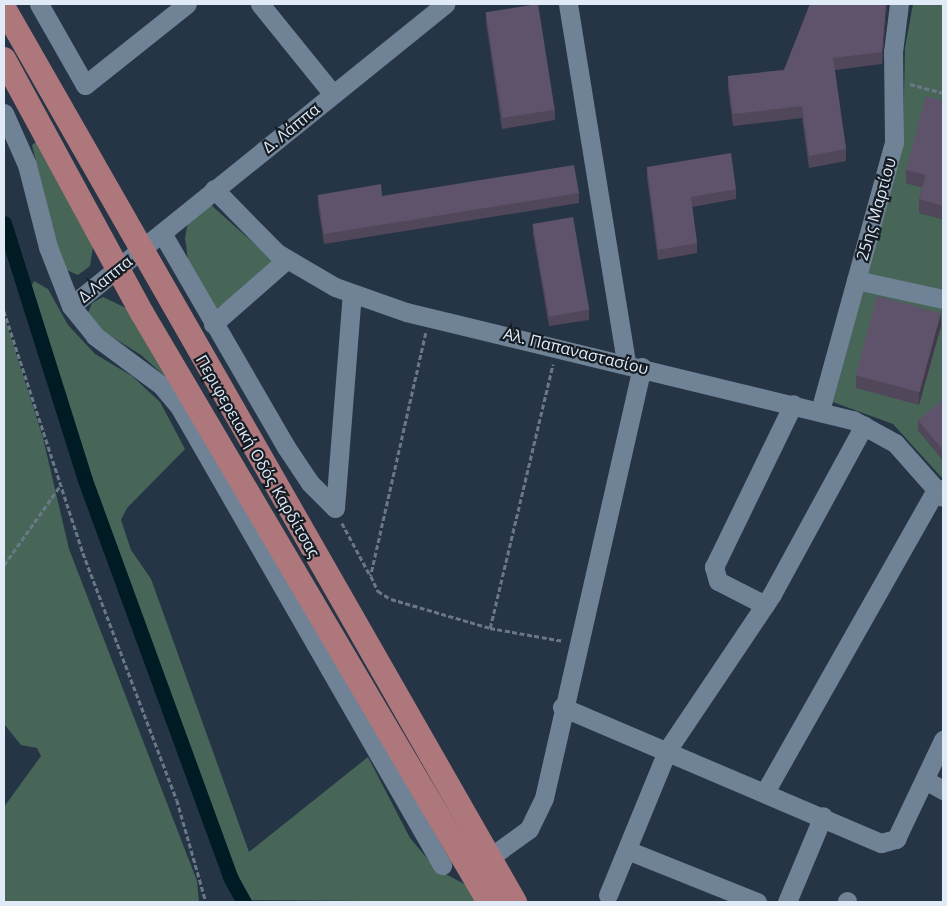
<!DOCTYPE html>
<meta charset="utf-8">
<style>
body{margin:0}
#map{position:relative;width:947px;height:906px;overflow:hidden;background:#253546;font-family:"Open Sans",sans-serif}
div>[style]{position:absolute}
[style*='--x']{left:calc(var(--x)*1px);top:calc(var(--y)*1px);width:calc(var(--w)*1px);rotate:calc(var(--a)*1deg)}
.green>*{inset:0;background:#486658}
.canal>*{height:15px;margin:-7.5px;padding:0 7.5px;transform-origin:7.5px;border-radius:7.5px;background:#001b24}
.path>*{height:2.5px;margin-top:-1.25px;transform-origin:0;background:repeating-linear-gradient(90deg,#6a7787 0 5px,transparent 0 7.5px)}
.minor>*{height:19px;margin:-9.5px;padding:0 9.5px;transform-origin:9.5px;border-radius:9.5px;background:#708296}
.major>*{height:24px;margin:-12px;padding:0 12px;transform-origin:12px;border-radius:12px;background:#ad777b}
.wall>*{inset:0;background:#51475b}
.shaded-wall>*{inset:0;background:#423a4a}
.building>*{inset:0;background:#5e536a;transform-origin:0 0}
span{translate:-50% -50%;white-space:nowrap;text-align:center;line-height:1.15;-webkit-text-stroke:4.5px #151c24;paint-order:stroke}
.street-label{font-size:16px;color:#e1ebf7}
.frame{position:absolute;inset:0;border:5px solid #e1ebf7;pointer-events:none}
</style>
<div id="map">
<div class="green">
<div style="clip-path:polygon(913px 4px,943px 4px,943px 114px,906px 183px,926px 188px,919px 213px,943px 219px,943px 412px,918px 430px,943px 460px,943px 479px,893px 424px,833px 402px,903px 145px,905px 48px)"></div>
<div style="clip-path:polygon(36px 142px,93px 247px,90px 266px,78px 275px,62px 268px,32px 145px)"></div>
<div style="clip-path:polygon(210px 204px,277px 264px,216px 309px,188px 260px,185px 238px,188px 222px)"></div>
<div style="clip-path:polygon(34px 281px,48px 289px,68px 325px,95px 354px,132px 376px,160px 402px,185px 449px,127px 508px,121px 520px,131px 550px,151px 579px,249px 852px,368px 757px,410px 838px,436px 869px,472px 888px,480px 902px,247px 900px,228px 862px,89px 475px,30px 289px)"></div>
<div style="clip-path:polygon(103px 297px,128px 309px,169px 380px,141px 355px,98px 328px,88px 313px,92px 303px)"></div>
<div style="clip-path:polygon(4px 316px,43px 438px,69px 549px,197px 881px,199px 902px,4px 902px,4px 807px,41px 756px,37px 748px,21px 745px,4px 724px)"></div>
</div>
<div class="canal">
<div style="--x:4;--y:223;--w:269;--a:72.5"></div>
<div style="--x:85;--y:480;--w:423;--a:69.9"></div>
<div style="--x:230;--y:877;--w:29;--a:61"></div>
</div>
<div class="path">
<div style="--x:910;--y:84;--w:34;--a:15"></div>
<div style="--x:4;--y:311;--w:255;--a:71.9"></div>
<div style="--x:83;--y:553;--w:264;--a:69.2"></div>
<div style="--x:177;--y:800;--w:106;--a:74.1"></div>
<div style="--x:426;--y:333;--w:249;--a:102.8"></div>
<div style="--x:371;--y:576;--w:17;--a:65"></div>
<div style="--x:378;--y:591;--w:15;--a:32"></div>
<div style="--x:391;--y:599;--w:103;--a:16.3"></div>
<div style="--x:490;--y:628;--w:75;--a:10"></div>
<div style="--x:342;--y:523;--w:59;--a:61.7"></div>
<div style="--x:4;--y:565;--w:97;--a:-54.7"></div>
<div style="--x:490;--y:628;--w:271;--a:-76.6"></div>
</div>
<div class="minor">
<div style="--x:39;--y:4;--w:93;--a:60.4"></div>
<div style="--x:85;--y:85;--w:130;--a:-38.5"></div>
<div style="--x:260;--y:4;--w:116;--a:51"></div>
<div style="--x:568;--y:4;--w:364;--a:80.8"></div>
<div style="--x:4;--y:113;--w:57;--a:66.1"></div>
<div style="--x:27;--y:165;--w:85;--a:75.6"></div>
<div style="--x:48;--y:247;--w:63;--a:68.7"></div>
<div style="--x:71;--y:306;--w:38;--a:51"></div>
<div style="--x:95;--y:336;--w:82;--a:36.6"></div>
<div style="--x:161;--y:385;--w:30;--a:50"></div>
<div style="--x:180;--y:408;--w:527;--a:60.17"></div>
<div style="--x:214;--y:189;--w:90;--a:45.5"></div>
<div style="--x:277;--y:253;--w:67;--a:30.4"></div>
<div style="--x:335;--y:287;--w:75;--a:19.4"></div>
<div style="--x:406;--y:312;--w:460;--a:13.6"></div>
<div style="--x:853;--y:420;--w:48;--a:28.7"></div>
<div style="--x:895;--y:443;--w:72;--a:48.4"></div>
<div style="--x:162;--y:233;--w:247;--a:59.9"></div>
<div style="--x:286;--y:447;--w:43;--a:56.3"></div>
<div style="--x:310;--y:483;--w:35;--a:45"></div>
<div style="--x:856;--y:280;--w:89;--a:12.3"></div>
<div style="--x:71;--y:306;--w:481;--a:-38.9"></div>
<div style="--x:213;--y:324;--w:97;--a:-41.2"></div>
<div style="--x:820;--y:411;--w:279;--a:-74.6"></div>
<div style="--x:894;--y:142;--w:90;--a:-90.6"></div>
<div style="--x:893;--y:52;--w:48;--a:-82.9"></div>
<div style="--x:335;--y:508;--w:215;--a:-85.5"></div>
<div style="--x:765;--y:605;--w:53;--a:-152.9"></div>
<div style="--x:718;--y:581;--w:15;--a:-106"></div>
<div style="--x:714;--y:567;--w:181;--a:-64.1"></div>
<div style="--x:562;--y:707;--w:347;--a:23.1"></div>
<div style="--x:881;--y:843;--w:16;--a:-15"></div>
<div style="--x:896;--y:839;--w:110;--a:-64.6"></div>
<div style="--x:925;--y:780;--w:21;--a:29"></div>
<div style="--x:765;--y:792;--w:349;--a:-60.5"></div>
<div style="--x:627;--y:850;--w:140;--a:21.8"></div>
<div style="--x:489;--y:858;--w:49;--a:-35.9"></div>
<div style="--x:529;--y:829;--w:34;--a:-64"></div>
<div style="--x:544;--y:798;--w:442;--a:-77.2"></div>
<div style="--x:608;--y:895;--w:158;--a:-67.7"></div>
<div style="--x:668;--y:749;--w:187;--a:-56.1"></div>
<div style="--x:772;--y:594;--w:192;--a:-61.4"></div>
<div style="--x:787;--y:902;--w:93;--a:-67.3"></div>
<div style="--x:847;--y:902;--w:1;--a:-90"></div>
</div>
<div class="major">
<div style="--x:4;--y:8;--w:1030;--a:60.25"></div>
<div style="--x:4;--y:59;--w:289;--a:61.5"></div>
<div style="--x:142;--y:313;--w:684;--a:59.5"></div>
</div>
<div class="wall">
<div style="clip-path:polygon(810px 4px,887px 4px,882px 64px,835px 70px,846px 149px,846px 161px,809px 168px,802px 118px,733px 126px,728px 88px,728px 76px,784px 70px)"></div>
<div style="clip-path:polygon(486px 12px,555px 110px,555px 120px,502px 129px,486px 22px)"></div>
<div style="clip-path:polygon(943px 101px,943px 219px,919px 213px,919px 199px,922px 187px,906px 183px,906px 170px)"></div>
<div style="clip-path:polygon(647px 167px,736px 189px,736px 199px,692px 207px,697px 243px,697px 253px,658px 260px,647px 177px)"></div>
<div style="clip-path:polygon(579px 193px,579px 203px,324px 244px,318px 205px,318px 195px,382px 196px)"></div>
<div style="clip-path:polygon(533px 224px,589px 310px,589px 320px,549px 326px,533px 234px)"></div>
<div style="clip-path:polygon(941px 326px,919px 405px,856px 388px,856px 375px)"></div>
<div style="clip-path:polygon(943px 402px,943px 460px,918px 430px,918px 420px)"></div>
</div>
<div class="shaded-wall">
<div style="clip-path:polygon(886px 4px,887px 4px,882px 64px,882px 52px)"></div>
<div style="clip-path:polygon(941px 313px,941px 326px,919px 405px,919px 392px)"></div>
</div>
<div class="building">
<div style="left:538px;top:4px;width:107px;height:53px;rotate:81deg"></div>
<div style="clip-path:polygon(810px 4px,886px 4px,882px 52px,833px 58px,846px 149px,809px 156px,802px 106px,733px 114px,728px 76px,784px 70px)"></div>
<div style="clip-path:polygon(926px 96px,943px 101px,943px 206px,919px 199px,926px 175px,906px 170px)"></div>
<div style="clip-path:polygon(731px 153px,736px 189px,691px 197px,697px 243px,658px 250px,647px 167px)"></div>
<div style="clip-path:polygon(574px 165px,579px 193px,324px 234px,318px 195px,381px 184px,382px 196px)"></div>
<div style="left:573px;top:217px;width:94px;height:41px;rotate:80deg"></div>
<div style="left:877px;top:296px;width:66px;height:82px;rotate:15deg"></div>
<div style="clip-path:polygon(942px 400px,943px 402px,943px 450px,918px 420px)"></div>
</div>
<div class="street-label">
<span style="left:291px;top:128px;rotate:-39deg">Δ. Λάππα</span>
<span style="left:876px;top:209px;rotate:-74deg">25ης Μαρτίου</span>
<span style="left:105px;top:279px;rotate:-39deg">Δ.Λαππα</span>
<span style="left:576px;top:351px;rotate:14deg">Αλ. Παπαναστασίου</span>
<span style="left:258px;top:456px;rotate:60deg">Περιφερειακή Οδός Καρδίτσας</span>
</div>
<div class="frame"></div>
</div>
